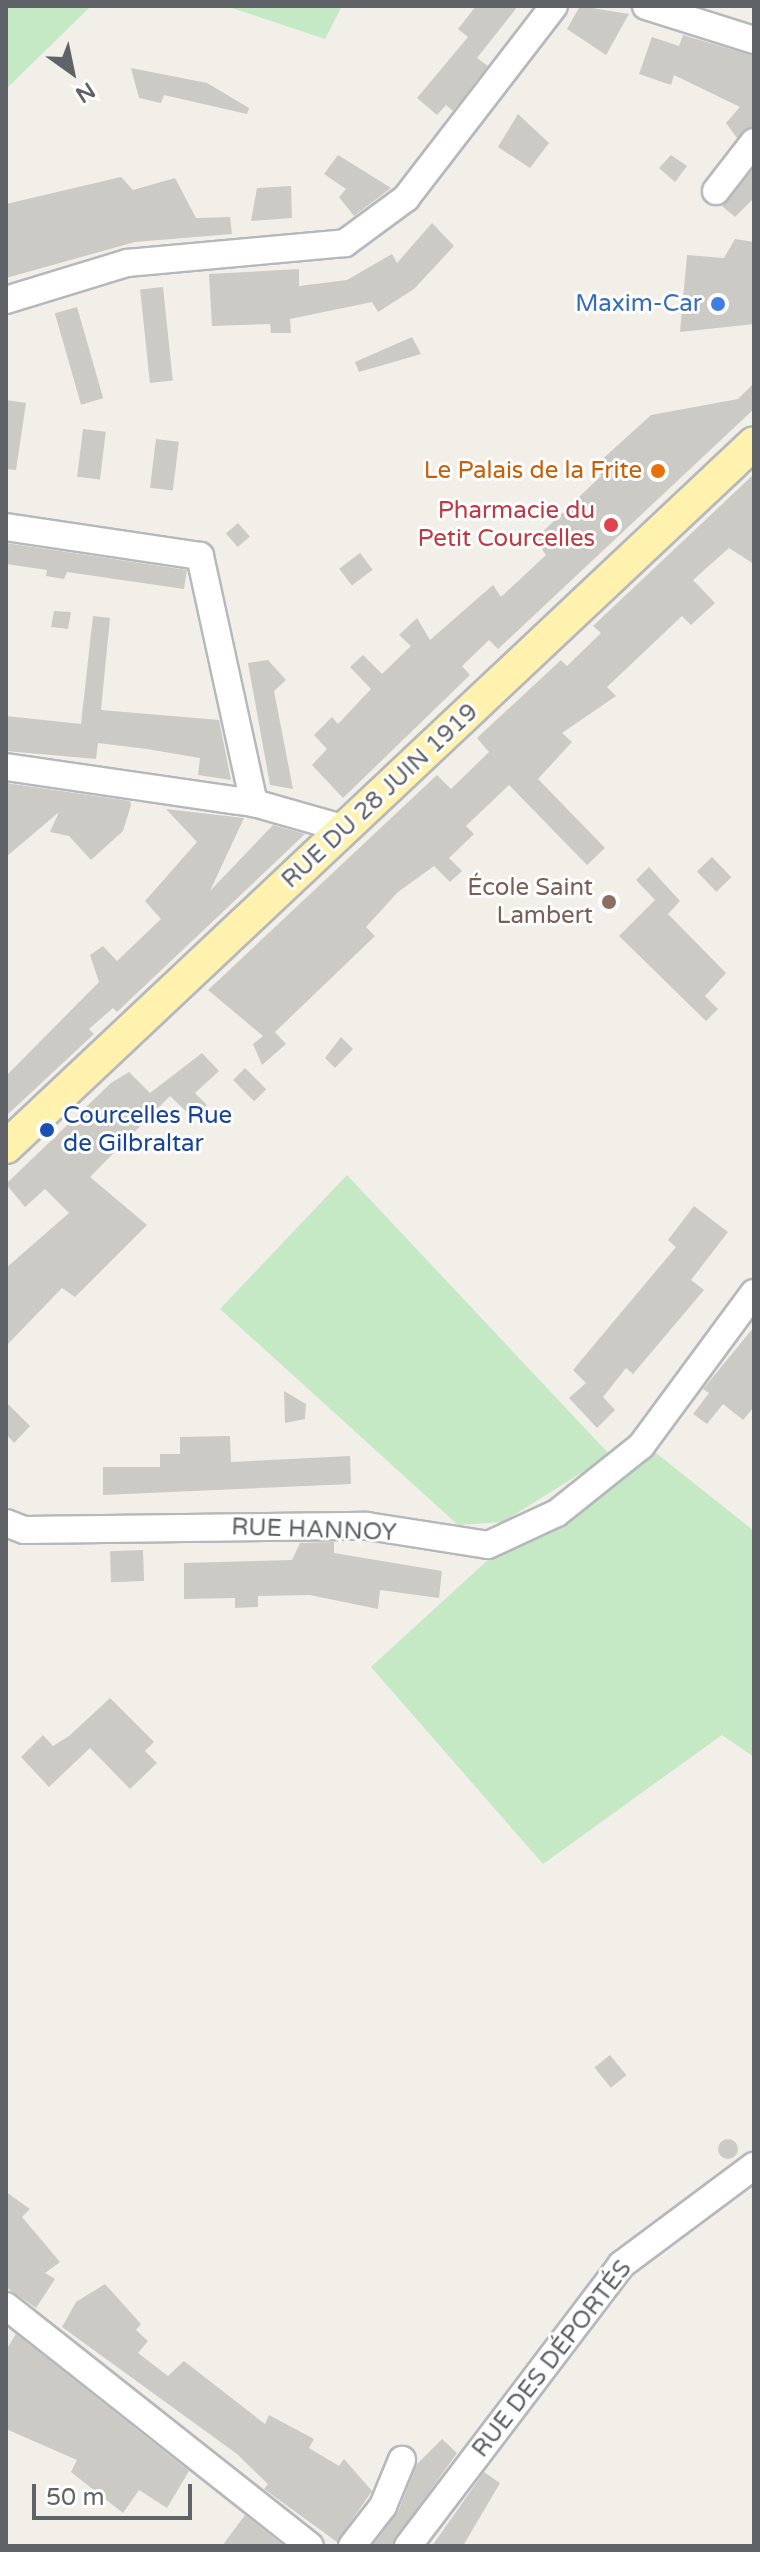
<!DOCTYPE html>
<meta charset="utf-8">
<style>
body{margin:0}
#map{position:relative;width:760px;height:2552px;overflow:hidden;background:#f1efe8;font-family:"Varela Round",sans-serif}
div>[style]{position:absolute}
[style*='--x']{left:calc(var(--x)*1px);top:calc(var(--y)*1px);width:calc(var(--w)*1px);rotate:calc(var(--a)*1deg)}
.green>*{inset:0;background:#c5e8c5}
.building>*{inset:0;background:#cccac5;transform-origin:0 0}
.round{border-radius:50%}
.roads{filter:drop-shadow(2px 0 #b5b8bc) drop-shadow(-2px 0 #b5b8bc) drop-shadow(0 2px #b5b8bc) drop-shadow(0 -2px #b5b8bc)}
.minor>*{height:26px;margin:-13px;padding:0 13px;transform-origin:13px;border-radius:13px;background:#fff}
.major>*{height:32px;margin:-16px;padding:0 16px;transform-origin:16px;border-radius:16px;background:#fff2af}
.dots>*{width:22px;height:22px;translate:-50% -50%;box-sizing:border-box;border:4px solid #fff;border-radius:50%}
span{translate:-50% -50%;white-space:nowrap;text-align:center;line-height:1.15;-webkit-text-stroke:6px #fff;paint-order:stroke}
.shop-label{font-size:24px;color:#366cbe}
.right{translate:-100% -50%;text-align:right}
.food-label{font-size:24px;color:#c56008}
.health-label{font-size:24px;color:#be3a42}
.street-label{font-size:24px;color:#5f6368}
.education-label{font-size:24px;color:#785e54}
.transit-label{font-size:24px;color:#164399}
.left{translate:0 -50%;text-align:left}
.frame{position:absolute;inset:0;border:8px solid #5f6368;pointer-events:none}
.north{position:absolute;left:32px;top:32px;width:80px;height:80px;-webkit-text-stroke:6px #fff;paint-order:stroke;rotate:147deg;font-size:22px;font-weight:700;line-height:32px;text-align:center;color:#5f6368}
.north::after{content:'';display:block;margin:auto;width:28px;height:36px;background:#5f6368;clip-path:polygon(50% 0,100% 100%,50% 72%,0 100%)}
.scale{position:absolute;left:32px;top:2484px;width:160px;height:36px;box-sizing:border-box;border:4px solid #5f6368;border-top:0;padding-left:10px;font-size:24px;line-height:28px;white-space:nowrap;color:#5f6368;-webkit-text-stroke:6px #fff;paint-order:stroke}
</style>
<div id="map">
<div class="green">
<div style="clip-path:polygon(6px 6px,91px 6px,6px 89px)"></div>
<div style="clip-path:polygon(226px 6px,342px 6px,325px 39px)"></div>
<div style="clip-path:polygon(347px 1175px,610px 1455px,503px 1522px,458px 1525px,220px 1309px)"></div>
<div style="clip-path:polygon(651px 1449px,754px 1531px,754px 1757px,722px 1735px,543px 1864px,371px 1667px,490px 1558px)"></div>
</div>
<div class="building">
<div style="clip-path:polygon(476px 6px,518px 6px,477px 58px,488px 66px,453px 111px,446px 105px,437px 115px,417px 98px,468px 37px,458px 29px)"></div>
<div style="clip-path:polygon(580px 6px,629px 14px,606px 55px,567px 29px)"></div>
<div style="clip-path:polygon(683px 35px,754px 56px,754px 126px,737px 138px,726px 123px,740px 107px,674px 75px,671px 85px,639px 74px,652px 37px,679px 46px)"></div>
<div style="clip-path:polygon(131px 68px,207px 83px,249px 108px,247px 114px,164px 95px,161px 103px,139px 98px)"></div>
<div style="clip-path:polygon(518px 114px,549px 143px,530px 168px,498px 147px)"></div>
<div style="clip-path:polygon(338px 155px,391px 188px,354px 216px,339px 197px,346px 189px,324px 174px)"></div>
<div style="clip-path:polygon(671px 155px,687px 166px,675px 182px,659px 168px)"></div>
<div style="clip-path:polygon(754px 168px,754px 198px,735px 217px,722px 206px)"></div>
<div style="clip-path:polygon(121px 177px,133px 190px,175px 178px,196px 218px,230px 217px,232px 234px,135px 242px,6px 278px,6px 204px)"></div>
<div style="clip-path:polygon(291px 186px,292px 218px,251px 221px,257px 188px)"></div>
<div style="clip-path:polygon(432px 223px,454px 246px,414px 289px,378px 312px,372px 302px,290px 319px,291px 333px,271px 333px,270px 324px,212px 326px,209px 274px,299px 269px,299px 286px,347px 280px,392px 254px,397px 263px)"></div>
<div style="clip-path:polygon(735px 239px,754px 242px,754px 324px,680px 332px,687px 255px,724px 258px)"></div>
<div style="left:163px;top:287px;width:94px;height:23px;rotate:84deg"></div>
<div style="left:77px;top:307px;width:95px;height:23px;rotate:74deg"></div>
<div style="clip-path:polygon(412px 337px,421px 354px,359px 372px,355px 362px)"></div>
<div style="clip-path:polygon(754px 383px,754px 409px,498px 649px,489px 640px,462px 666px,470px 675px,343px 798px,312px 765px,327px 749px,314px 735px,332px 717px,338px 724px,371px 689px,350px 667px,363px 655px,382px 674px,411px 646px,399px 635px,417px 618px,430px 640px,493px 585px,501px 597px,546px 555px,535px 539px,601px 476px,596px 465px,651px 415px,738px 399px)"></div>
<div style="clip-path:polygon(6px 400px,26px 403px,16px 470px,6px 469px)"></div>
<div style="left:83px;top:429px;width:23px;height:48px;rotate:7deg"></div>
<div style="left:156px;top:439px;width:23px;height:49px;rotate:7deg"></div>
<div style="clip-path:polygon(754px 474px,754px 564px,729px 548px,693px 580px,715px 603px,691px 625px,682px 616px,607px 687px,616px 696px,562px 733px,572px 742px,538px 779px,605px 848px,587px 865px,509px 785px,466px 826px,474px 834px,449px 858px,462px 871px,450px 882px,434px 866px,398px 892px,366px 927px,375px 936px,275px 1032px,286px 1044px,262px 1065px,253px 1044px,263px 1036px,208px 990px,437px 775px,451px 789px,489px 752px,477px 738px,561px 660px,567px 666px,601px 633px,593px 626px)"></div>
<div style="left:238px;top:523px;width:18px;height:16px;rotate:49deg"></div>
<div style="clip-path:polygon(6px 543px,187px 570px,184px 589px,67px 572px,64px 579px,46px 576px,47px 570px,6px 564px)"></div>
<div style="left:360px;top:553px;width:21px;height:26px;rotate:53deg"></div>
<div style="clip-path:polygon(54px 611px,71px 612px,68px 629px,51px 627px)"></div>
<div style="clip-path:polygon(93px 616px,110px 618px,101px 710px,219px 720px,231px 780px,198px 775px,200px 758px,147px 749px,98px 743px,96px 759px,6px 751px,6px 716px,81px 724px)"></div>
<div style="clip-path:polygon(268px 660px,286px 680px,274px 691px,293px 789px,270px 785px,248px 663px)"></div>
<div style="clip-path:polygon(6px 783px,130px 801px,131px 805px,123px 831px,91px 860px,69px 836px,50px 832px,59px 812px,6px 857px)"></div>
<div style="clip-path:polygon(166px 809px,244px 818px,210px 891px,273px 825px,305px 834px,117px 1012px,113px 1008px,89px 1029px,94px 1034px,6px 1116px,6px 1076px,99px 982px,90px 955px,103px 946px,117px 961px,161px 919px,145px 901px,197px 842px)"></div>
<div style="left:712px;top:857px;width:28px;height:21px;rotate:46deg"></div>
<div style="clip-path:polygon(649px 867px,680px 901px,668px 914px,726px 973px,705px 996px,718px 1009px,706px 1021px,619px 936px,655px 900px,636px 880px)"></div>
<div style="clip-path:polygon(341px 1037px,353px 1049px,335px 1068px,325px 1058px)"></div>
<div style="clip-path:polygon(202px 1053px,219px 1071px,195px 1093px,207px 1105px,193px 1118px,170px 1096px,90px 1177px,147px 1225px,75px 1297px,62px 1288px,6px 1346px,6px 1268px,69px 1213px,45px 1189px,25px 1207px,6px 1184px,111px 1083px,129px 1072px,150px 1093px)"></div>
<div style="left:245px;top:1068px;width:30px;height:17px;rotate:45deg"></div>
<div style="clip-path:polygon(694px 1206px,728px 1232px,691px 1280px,704px 1290px,633px 1374px,626px 1368px,603px 1397px,615px 1410px,597px 1428px,569px 1398px,586px 1383px,573px 1370px,676px 1247px,668px 1240px)"></div>
<div style="clip-path:polygon(754px 1327px,754px 1407px,743px 1420px,723px 1404px,707px 1424px,693px 1414px,709px 1393px,703px 1389px)"></div>
<div style="clip-path:polygon(284px 1391px,306px 1404px,305px 1419px,285px 1423px)"></div>
<div style="clip-path:polygon(6px 1402px,30px 1426px,14px 1443px,6px 1434px)"></div>
<div style="clip-path:polygon(230px 1436px,231px 1462px,350px 1456px,351px 1484px,103px 1495px,103px 1467px,160px 1467px,160px 1454px,180px 1454px,180px 1437px)"></div>
<div style="clip-path:polygon(334px 1542px,334px 1553px,442px 1571px,439px 1598px,380px 1590px,378px 1609px,310px 1595px,258px 1596px,258px 1607px,235px 1608px,235px 1598px,184px 1599px,184px 1563px,292px 1560px,300px 1543px)"></div>
<div style="left:143px;top:1550px;width:31px;height:33px;rotate:88deg"></div>
<div style="clip-path:polygon(110px 1698px,154px 1742px,145px 1751px,157px 1763px,130px 1789px,90px 1748px,49px 1787px,21px 1757px,43px 1735px,53px 1746px,69px 1736px)"></div>
<div style="left:610px;top:2055px;width:26px;height:20px;rotate:51deg"></div>
<div class="round" style="left:718px;top:2139px;width:20px;height:20px"></div>
<div style="clip-path:polygon(6px 2192px,30px 2209px,22px 2217px,60px 2262px,45px 2273px,55px 2279px,36px 2308px,6px 2287px)"></div>
<div style="clip-path:polygon(105px 2284px,141px 2324px,136px 2330px,148px 2341px,138px 2353px,168px 2376px,184px 2361px,265px 2424px,269px 2415px,314px 2439px,309px 2448px,339px 2466px,344px 2459px,372px 2491px,337px 2542px,264px 2489px,268px 2484px,237px 2454px,62px 2327px,76px 2302px)"></div>
<div style="clip-path:polygon(16px 2334px,189px 2471px,167px 2508px,139px 2490px,123px 2513px,71px 2472px,77px 2460px,6px 2429px,6px 2350px)"></div>
<div style="clip-path:polygon(442px 2439px,457px 2453px,391px 2546px,372px 2546px,398px 2512px,417px 2464px)"></div>
<div style="clip-path:polygon(484px 2472px,500px 2483px,463px 2546px,432px 2546px)"></div>
<div style="clip-path:polygon(245px 2515px,284px 2546px,222px 2546px)"></div>
</div>
<div class="roads">
<div class="minor">
<div style="--x:646;--y:6;--w:113;--a:17.5"></div>
<div style="--x:716;--y:191;--w:62;--a:-52.2"></div>
<div style="--x:6;--y:300;--w:127;--a:-17"></div>
<div style="--x:127;--y:263;--w:219;--a:-5.2"></div>
<div style="--x:345;--y:243;--w:76;--a:-36.4"></div>
<div style="--x:406;--y:198;--w:242;--a:-52.4"></div>
<div style="--x:6;--y:527;--w:196;--a:8.5"></div>
<div style="--x:200;--y:556;--w:253;--a:77.7"></div>
<div style="--x:6;--y:767;--w:251;--a:8.3"></div>
<div style="--x:254;--y:803;--w:95;--a:15.9"></div>
<div style="--x:6;--y:1523;--w:19;--a:21"></div>
<div style="--x:24;--y:1530;--w:343;--a:-0.7"></div>
<div style="--x:367;--y:1526;--w:122;--a:8.9"></div>
<div style="--x:488;--y:1545;--w:76;--a:-24.9"></div>
<div style="--x:557;--y:1513;--w:107;--a:-38.6"></div>
<div style="--x:641;--y:1446;--w:190;--a:-53.6"></div>
<div style="--x:6;--y:2306;--w:387;--a:38.3"></div>
<div style="--x:352;--y:2546;--w:51;--a:-52.2"></div>
<div style="--x:383;--y:2506;--w:50;--a:-67.6"></div>
<div style="--x:408;--y:2546;--w:353;--a:-52.8"></div>
<div style="--x:621;--y:2265;--w:166;--a:-36.7"></div>
</div>
<div class="major">
<div style="--x:6;--y:1147;--w:1027;--a:-43.26"></div>
</div>
</div>
<div class="dots">
<div style="left:718px;top:304px;background:#3f7fe0"></div>
<div style="left:658px;top:471px;background:#e8710a"></div>
<div style="left:611px;top:525px;background:#e0444e"></div>
<div style="left:609px;top:902px;background:#8d6e63"></div>
<div style="left:47px;top:1130px;background:#1a4fb4"></div>
</div>
<div class="shop-label">
<span class="right" style="left:702px;top:304px">Maxim-Car</span>
</div>
<div class="food-label">
<span class="right" style="left:642px;top:471px">Le Palais de la Frite</span>
</div>
<div class="health-label">
<span class="right" style="left:595px;top:525px">Pharmacie du<br>Petit Courcelles</span>
</div>
<div class="street-label">
<span style="left:380px;top:796px;rotate:-43deg">RUE DU 28 JUIN 1919</span>
<span style="left:314px;top:1530px;rotate:2deg">RUE HANNOY</span>
<span style="left:552px;top:2359px;rotate:-52deg">RUE DES DÉPORTÉS</span>
</div>
<div class="education-label">
<span class="right" style="left:593px;top:902px">École Saint<br>Lambert</span>
</div>
<div class="transit-label">
<span class="left" style="left:63px;top:1130px">Courcelles Rue<br>de Gilbraltar</span>
</div>
<div class="frame"></div>
<div class="north">N</div>
<div class="scale">50 m</div>
</div>
